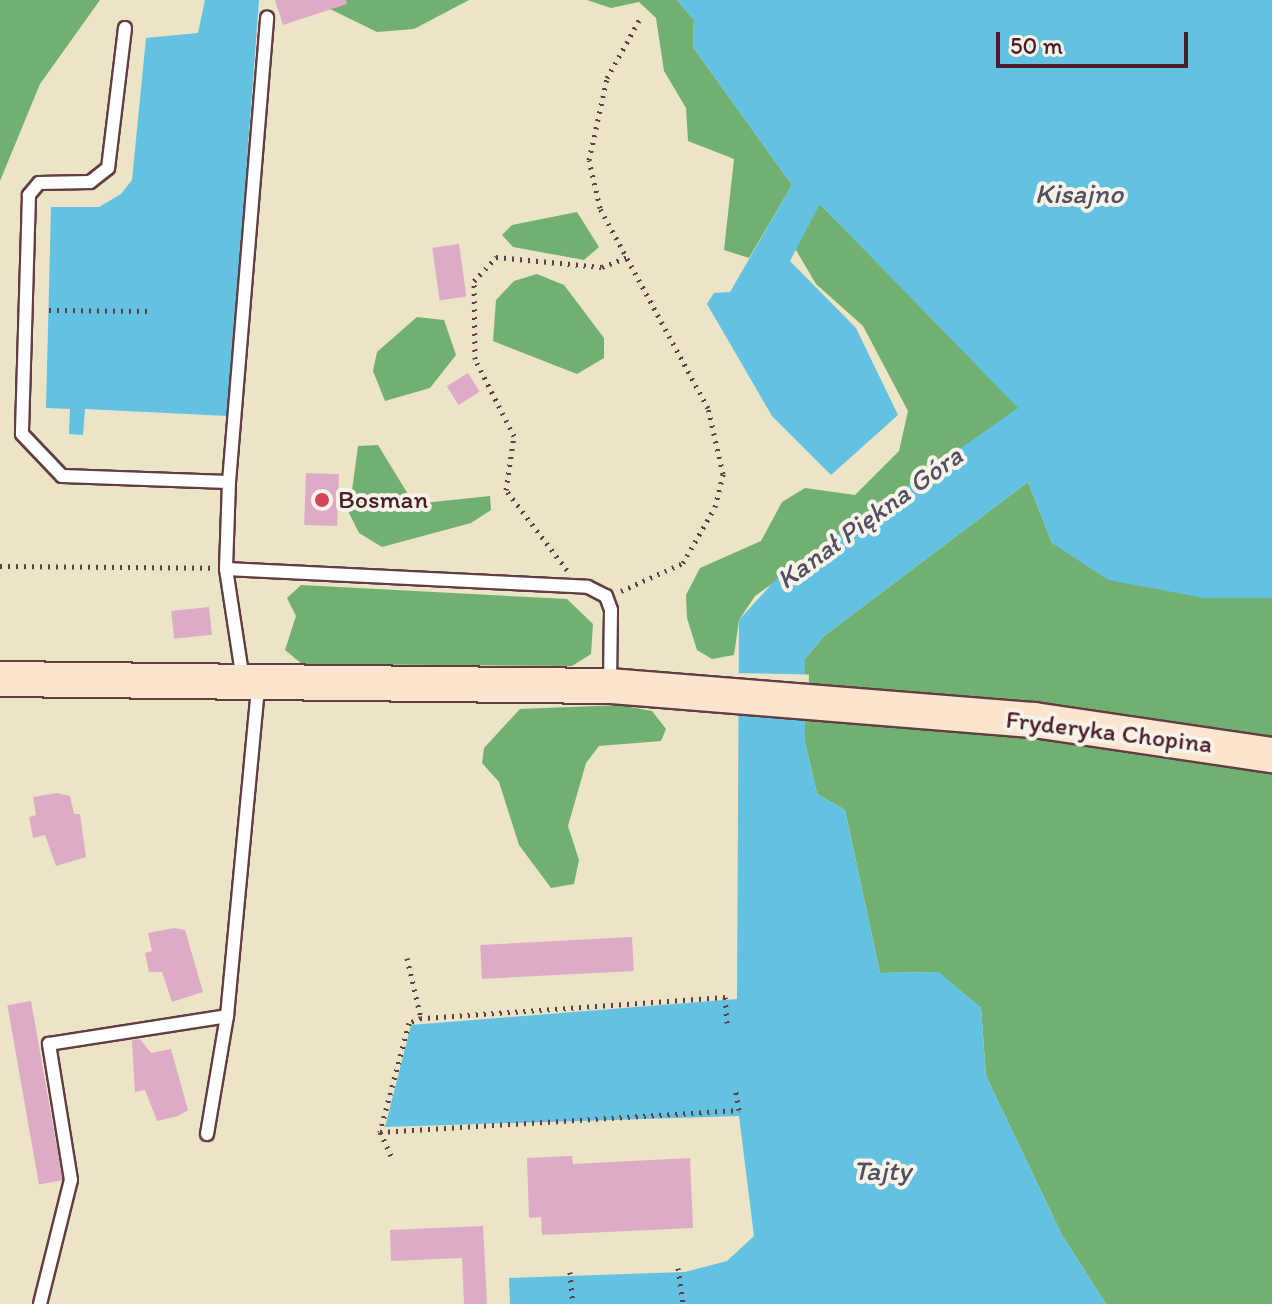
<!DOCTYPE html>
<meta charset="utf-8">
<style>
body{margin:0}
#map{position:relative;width:1272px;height:1304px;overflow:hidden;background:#ebe4c6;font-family:Itim,sans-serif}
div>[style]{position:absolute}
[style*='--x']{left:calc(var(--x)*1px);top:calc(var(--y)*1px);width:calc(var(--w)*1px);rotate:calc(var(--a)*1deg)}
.forest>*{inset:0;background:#72b071}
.water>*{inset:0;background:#63c1e1}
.pier>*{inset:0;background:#ebe4c6;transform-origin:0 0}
.building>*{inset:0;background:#deabc7;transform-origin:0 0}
.path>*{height:5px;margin-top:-2.5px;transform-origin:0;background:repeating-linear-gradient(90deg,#623d42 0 2px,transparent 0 8px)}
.roads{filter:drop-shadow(2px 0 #623d42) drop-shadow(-2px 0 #623d42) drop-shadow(0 2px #623d42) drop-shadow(0 -2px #623d42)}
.service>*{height:12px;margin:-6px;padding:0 6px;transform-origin:6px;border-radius:6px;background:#fff}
.secondary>*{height:34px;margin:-17px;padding:0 17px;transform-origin:17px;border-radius:17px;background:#fbe5cf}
.dots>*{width:22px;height:22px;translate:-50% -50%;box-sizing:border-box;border:4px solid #f7f3e8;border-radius:50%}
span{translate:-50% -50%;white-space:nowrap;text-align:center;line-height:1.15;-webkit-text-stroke:8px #f7f3e8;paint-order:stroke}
.poi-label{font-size:26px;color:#4a1f2b}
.left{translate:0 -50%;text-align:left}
.street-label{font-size:26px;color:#4a1f2b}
.water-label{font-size:28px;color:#525062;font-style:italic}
.scale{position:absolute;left:996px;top:32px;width:192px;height:36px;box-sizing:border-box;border:4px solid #4a1f2b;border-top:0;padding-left:10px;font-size:24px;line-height:28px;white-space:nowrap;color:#4a1f2b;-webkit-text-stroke:6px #f7f3e8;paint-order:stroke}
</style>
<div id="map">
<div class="forest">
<div style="clip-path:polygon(0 0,100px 0,40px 84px,0 181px)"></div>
<div style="clip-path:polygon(328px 0,469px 0,414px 29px,377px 32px,330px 9px)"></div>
<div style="clip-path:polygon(587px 0,677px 0,694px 20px,693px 47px,792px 185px,749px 258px,724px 250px,734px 159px,688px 141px,686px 108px,664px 71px,656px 18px,639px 2px,611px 8px)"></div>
<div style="clip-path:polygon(820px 204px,1019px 408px,755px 596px,739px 620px,734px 655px,712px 659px,697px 650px,687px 618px,686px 595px,700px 568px,761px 541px,782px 502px,805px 488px,855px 495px,899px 451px,908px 411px,863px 326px,816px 284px,793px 245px)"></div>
<div style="clip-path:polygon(577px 212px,599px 247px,584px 260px,513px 247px,502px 235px,512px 225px)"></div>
<div style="clip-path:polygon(537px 274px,564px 285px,604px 338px,604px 358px,577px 374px,493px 341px,496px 300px,514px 281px)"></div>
<div style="clip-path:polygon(417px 317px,444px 320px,456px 355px,430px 388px,385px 401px,373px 371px,377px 352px)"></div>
<div style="clip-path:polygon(378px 445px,414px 504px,490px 496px,491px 510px,471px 523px,382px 547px,359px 533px,349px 513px,358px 446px)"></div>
<div style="clip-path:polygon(1028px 482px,1052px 543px,1204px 598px,1272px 598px,1272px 1304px,1106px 1304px,1062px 1235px,986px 1076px,981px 1008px,938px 972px,880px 973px,845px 810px,817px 794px,805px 742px,805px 659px,824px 636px)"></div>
<div style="clip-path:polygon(301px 585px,567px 599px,593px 624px,591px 654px,572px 666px,302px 664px,285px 650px,296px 616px,287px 598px)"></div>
<div style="clip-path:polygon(620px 705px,652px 711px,666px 729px,661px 741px,599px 746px,586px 763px,568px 826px,579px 860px,574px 884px,551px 888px,519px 845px,499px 782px,482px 763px,484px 748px,520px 709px)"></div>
</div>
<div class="water">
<div style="clip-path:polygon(205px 0,259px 0,228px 416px,85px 409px,83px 435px,69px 434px,70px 409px,46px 408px,51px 207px,99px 207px,121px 194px,132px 180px,146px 38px,198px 33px)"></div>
<div style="clip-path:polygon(677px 0,1272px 0,1272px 598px,1204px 598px,1108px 580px,1052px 543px,1028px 482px,824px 636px,805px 659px,805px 742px,817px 794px,845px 810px,880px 973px,939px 972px,981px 1008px,986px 1076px,1062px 1235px,1106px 1304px,510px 1304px,509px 1278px,685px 1272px,727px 1261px,754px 1236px,739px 1116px,385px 1127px,411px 1025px,737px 999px,739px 620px,779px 576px,1018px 408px,820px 204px,790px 261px,856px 328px,898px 415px,831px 475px,772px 416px,707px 304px,714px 293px,730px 292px,792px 185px,693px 47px,694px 20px)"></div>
</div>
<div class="pier">
<div style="left:730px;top:673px;width:79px;height:35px;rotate:1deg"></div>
</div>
<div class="building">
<div style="clip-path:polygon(275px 0,346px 0,347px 4px,283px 25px)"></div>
<div style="left:459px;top:244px;width:53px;height:27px;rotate:82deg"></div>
<div style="left:468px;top:373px;width:22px;height:25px;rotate:58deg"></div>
<div style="left:306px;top:473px;width:33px;height:52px;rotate:2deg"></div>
<div style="left:209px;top:607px;width:28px;height:38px;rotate:84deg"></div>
<div style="clip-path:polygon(57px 793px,70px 796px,74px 814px,80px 814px,86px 857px,56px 866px,45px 835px,33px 838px,29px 817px,36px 815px,33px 797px)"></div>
<div style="clip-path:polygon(174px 928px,185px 930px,203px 992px,172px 1002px,162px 972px,149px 972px,145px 953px,152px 951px,148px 933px)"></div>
<div style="left:632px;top:937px;width:34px;height:152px;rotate:87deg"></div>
<div style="left:31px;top:1001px;width:182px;height:24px;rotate:80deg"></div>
<div style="clip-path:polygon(140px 1039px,151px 1053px,171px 1049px,188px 1110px,178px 1116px,157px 1121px,145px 1090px,135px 1092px,132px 1040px)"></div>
<div style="clip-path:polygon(572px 1156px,573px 1164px,690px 1158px,693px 1228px,542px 1235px,541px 1217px,529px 1218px,527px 1158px)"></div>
<div style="clip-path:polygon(483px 1226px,487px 1304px,464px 1304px,462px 1258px,391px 1261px,390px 1230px)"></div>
</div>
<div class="path">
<div style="--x:49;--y:310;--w:103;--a:0.6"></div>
<div style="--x:0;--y:566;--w:211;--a:0.5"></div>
<div style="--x:567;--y:570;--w:101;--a:-127.3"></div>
<div style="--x:506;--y:490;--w:55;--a:-81.6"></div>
<div style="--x:514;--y:436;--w:86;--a:-116.9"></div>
<div style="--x:475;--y:359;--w:78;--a:-90.7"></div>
<div style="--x:474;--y:281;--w:33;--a:-47"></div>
<div style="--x:496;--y:257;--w:106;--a:5.4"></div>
<div style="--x:602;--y:267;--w:26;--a:-21"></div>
<div style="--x:621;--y:591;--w:68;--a:-24.3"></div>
<div style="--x:683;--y:563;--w:64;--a:-60.3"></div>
<div style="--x:715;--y:507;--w:34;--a:-76"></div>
<div style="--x:723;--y:474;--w:68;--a:-102.8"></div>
<div style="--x:708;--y:408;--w:227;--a:-118.4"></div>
<div style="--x:600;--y:208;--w:49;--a:-102.9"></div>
<div style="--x:589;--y:160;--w:84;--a:-77.6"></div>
<div style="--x:607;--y:78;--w:70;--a:-60.9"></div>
<div style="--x:407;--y:958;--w:62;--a:76.9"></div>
<div style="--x:727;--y:1023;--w:26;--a:-94"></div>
<div style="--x:725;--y:997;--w:305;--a:176"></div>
<div style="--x:421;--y:1018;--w:13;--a:157"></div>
<div style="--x:409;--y:1023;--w:113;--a:104.9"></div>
<div style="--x:380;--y:1132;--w:360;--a:-3.5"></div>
<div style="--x:739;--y:1110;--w:23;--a:-100"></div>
<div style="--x:380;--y:1132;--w:29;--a:65"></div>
<div style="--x:678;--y:1268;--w:36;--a:82"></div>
<div style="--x:570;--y:1272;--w:32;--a:85"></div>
</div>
<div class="roads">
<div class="service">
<div style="--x:125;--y:28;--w:141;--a:96.9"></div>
<div style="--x:108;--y:168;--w:23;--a:142"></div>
<div style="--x:90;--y:182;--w:51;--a:178.9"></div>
<div style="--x:39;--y:183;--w:16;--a:130"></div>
<div style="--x:29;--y:195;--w:239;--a:91.7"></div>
<div style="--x:22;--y:434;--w:58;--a:46.4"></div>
<div style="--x:62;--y:476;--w:167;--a:2.1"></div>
<div style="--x:229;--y:482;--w:87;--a:92"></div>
<div style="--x:226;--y:569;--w:112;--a:81.3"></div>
<div style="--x:229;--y:482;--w:466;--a:-85.3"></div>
<div style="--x:226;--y:569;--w:362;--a:2.8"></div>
<div style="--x:588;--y:587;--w:20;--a:27"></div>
<div style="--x:606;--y:596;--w:15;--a:70"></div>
<div style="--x:611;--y:610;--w:75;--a:90.8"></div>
<div style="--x:207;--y:1134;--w:120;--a:-80.4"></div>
<div style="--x:227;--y:1016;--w:332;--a:-84.6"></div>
<div style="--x:40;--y:1304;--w:128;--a:-76"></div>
<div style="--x:71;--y:1180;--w:138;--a:-99.2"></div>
<div style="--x:49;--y:1044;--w:180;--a:-8.9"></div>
</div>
<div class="secondary">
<div style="--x:0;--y:679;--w:610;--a:0.66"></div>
<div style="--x:610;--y:686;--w:425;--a:4.6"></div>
<div style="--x:1034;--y:720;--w:241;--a:8.4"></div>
</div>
</div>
<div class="dots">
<div style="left:322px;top:500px;background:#d1495b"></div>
</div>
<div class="poi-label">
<span class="left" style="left:338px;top:500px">Bosman</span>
</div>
<div class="street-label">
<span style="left:1109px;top:732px;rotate:7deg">Fryderyka Chopina</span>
</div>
<div class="water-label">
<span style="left:1079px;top:193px">Kisajno</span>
<span style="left:869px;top:517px;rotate:-36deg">Kanał Piękna Góra</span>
<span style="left:882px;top:1170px">Tajty</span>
</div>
<div class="scale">50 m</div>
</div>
